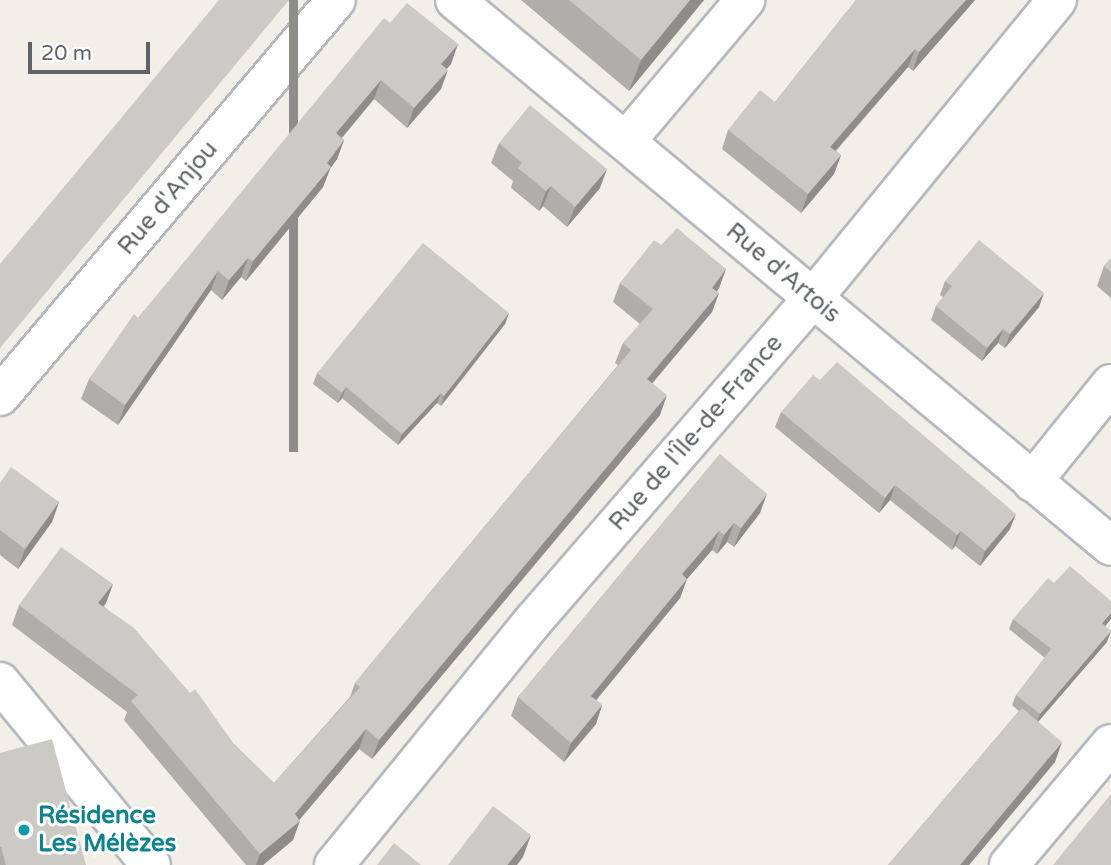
<!DOCTYPE html>
<meta charset="utf-8">
<style>
body{margin:0}
#map{position:relative;width:1111px;height:865px;overflow:hidden;background:#f1efe8;font-family:"Varela Round",sans-serif}
div>[style]{position:absolute}
[style*='--x']{left:calc(var(--x)*1px);top:calc(var(--y)*1px);width:calc(var(--w)*1px);rotate:calc(var(--a)*1deg)}
.roads{filter:drop-shadow(2px 0 #b5b8bc) drop-shadow(-2px 0 #b5b8bc) drop-shadow(0 2px #b5b8bc) drop-shadow(0 -2px #b5b8bc)}
.minor>*{height:38px;margin:-19px;padding:0 19px;transform-origin:19px;border-radius:19px;background:#fff}
.tertiary>*{height:38px;margin:-19px;padding:0 19px;transform-origin:19px;border-radius:19px;background:#fff}
.wall>*{inset:0;background:#afaea9}
.shaded-wall>*{inset:0;background:#8f8d8a;transform-origin:0 0}
.building>*{inset:0;background:#cccac5}
.dots>*{width:19px;height:19px;translate:-50% -50%;box-sizing:border-box;border:4px solid #fff;border-radius:50%}
span{translate:-50% -50%;white-space:nowrap;text-align:center;line-height:1.15;-webkit-text-stroke:6px #fff;paint-order:stroke}
.street-label{font-size:24px;color:#5f6368}
.culture-label{font-size:24px;color:#0d838f;font-weight:700}
.left{translate:0 -50%;text-align:left}
.scale{position:absolute;left:28px;top:42px;width:122px;height:32px;box-sizing:border-box;border:4px solid #5f6368;border-top:0;padding-left:9px;font-size:21px;line-height:24px;white-space:nowrap;color:#5f6368;-webkit-text-stroke:5px #fff;paint-order:stroke}
</style>
<div id="map">
<div class="roads">
<div class="minor">
<div style="--x:455;--y:0;--w:853;--a:39.77"></div>
<div style="--x:626;--y:141;--w:185;--a:-49.8"></div>
<div style="--x:0;--y:396;--w:519;--a:-49.69"></div>
<div style="--x:1032;--y:482;--w:126;--a:-51.1"></div>
<div style="--x:334;--y:865;--w:316;--a:-50.8"></div>
<div style="--x:534;--y:620;--w:426;--a:-49.1"></div>
<div style="--x:813;--y:298;--w:385;--a:-50.7"></div>
<div style="--x:1009;--y:865;--w:158;--a:-49.9"></div>
</div>
<div class="tertiary">
<div style="--x:0;--y:682;--w:237;--a:50.5"></div>
</div>
</div>
<div class="wall">
<div style="clip-path:polygon(521px 0,704px 0,629px 91px)"></div>
<div style="clip-path:polygon(856px 0,975px 0,913px 71px,908px 67px,836px 151px,841px 155px,834px 174px,801px 213px,722px 149px,728px 130px,775px 102px)"></div>
<div style="clip-path:polygon(390px 23px,451px 64px,446px 69px,441px 89px,407px 128px,374px 99px,342px 138px,344px 140px,337px 159px,330px 169px,323px 187px,246px 281px,241px 277px,222px 300px,211px 290px,118px 425px,81px 399px,89px 379px,138px 318px)"></div>
<div style="clip-path:polygon(499px 143px,600px 188px,567px 227px,543px 206px,539px 211px,511px 188px,513px 181px,491px 163px)"></div>
<div style="clip-path:polygon(661px 245px,726px 269px,719px 288px,717px 292px,719px 293px,712px 312px,652px 383px,660px 415px,372px 759px,359px 749px,299px 820px,293px 840px,263px 865px,246px 865px,124px 720px,127px 712px,12px 625px,19px 605px,113px 584px,106px 603px,104px 606px,234px 744px,274px 783px,350px 697px,355px 683px,618px 365px,615px 363px,623px 343px,640px 324px,613px 302px,620px 283px)"></div>
<div style="clip-path:polygon(1111px 258px,1111px 298px,1097px 286px,1104px 266px)"></div>
<div style="clip-path:polygon(945px 281px,1039px 307px,1005px 348px,998px 343px,982px 361px,931px 320px,936px 306px,943px 297px,940px 295px)"></div>
<div style="clip-path:polygon(509px 313px,505px 324px,441px 406px,437px 403px,398px 445px,342px 398px,338px 403px,313px 384px,317px 373px)"></div>
<div style="clip-path:polygon(781px 412px,1010px 529px,980px 566px,955px 546px,952px 550px,890px 500px,879px 513px,775px 427px)"></div>
<div style="clip-path:polygon(720px 454px,760px 513px,734px 547px,727px 542px,717px 554px,712px 550px,687px 579px,680px 598px,596px 700px,602px 705px,596px 724px,564px 762px,511px 716px,518px 697px)"></div>
<div style="clip-path:polygon(0 483px,59px 502px,52px 522px,18px 569px,0 555px)"></div>
<div style="clip-path:polygon(1013px 619px,1105px 626px,1107px 642px,1038px 722px,1055px 762px,969px 865px,888px 865px,1019px 711px,1012px 705px,1016px 695px,1045px 658px,1009px 629px)"></div>
<div style="clip-path:polygon(0 753px,86px 865px,0 865px)"></div>
</div>
<div class="shaded-wall">
<div style="left:289px;top:0;width:9px;height:452px"></div>
<div style="clip-path:polygon(690px 0,704px 0,629px 91px,641px 60px)"></div>
<div style="clip-path:polygon(966px 0,975px 0,913px 71px,919px 52px)"></div>
<div style="clip-path:polygon(458px 44px,451px 64px,434px 84px,441px 64px)"></div>
<div style="clip-path:polygon(915px 49px,908px 67px,823px 165px,830px 147px)"></div>
<div style="clip-path:polygon(448px 70px,441px 89px,407px 128px,414px 108px)"></div>
<div style="clip-path:polygon(381px 80px,374px 99px,329px 153px,336px 133px)"></div>
<div style="clip-path:polygon(344px 140px,337px 159px,330px 169px,323px 187px,246px 281px,253px 261px)"></div>
<div style="clip-path:polygon(841px 155px,834px 174px,801px 213px,808px 194px)"></div>
<div style="clip-path:polygon(607px 169px,600px 188px,567px 227px,575px 207px)"></div>
<div style="clip-path:polygon(551px 186px,543px 206px,539px 211px,546px 191px)"></div>
<div style="clip-path:polygon(248px 258px,241px 277px,222px 300px,229px 280px)"></div>
<div style="clip-path:polygon(726px 269px,719px 288px,705px 307px,712px 288px)"></div>
<div style="clip-path:polygon(218px 271px,211px 290px,118px 425px,125px 405px)"></div>
<div style="clip-path:polygon(719px 293px,712px 312px,640px 398px,647px 379px)"></div>
<div style="clip-path:polygon(1044px 293px,1039px 307px,1005px 348px,1010px 334px)"></div>
<div style="clip-path:polygon(509px 313px,505px 324px,441px 406px,444px 396px)"></div>
<div style="clip-path:polygon(1003px 329px,998px 343px,982px 361px,987px 348px)"></div>
<div style="clip-path:polygon(346px 387px,342px 398px,338px 403px,342px 393px)"></div>
<div style="clip-path:polygon(441px 393px,437px 403px,398px 445px,402px 434px)"></div>
<div style="clip-path:polygon(667px 395px,660px 415px,372px 759px,379px 740px)"></div>
<div style="clip-path:polygon(895px 485px,890px 500px,879px 513px,885px 498px)"></div>
<div style="clip-path:polygon(767px 494px,760px 513px,734px 547px,741px 528px)"></div>
<div style="clip-path:polygon(59px 502px,52px 522px,18px 569px,25px 549px)"></div>
<div style="clip-path:polygon(1016px 514px,1010px 529px,980px 566px,985px 551px)"></div>
<div style="clip-path:polygon(734px 523px,727px 542px,717px 554px,724px 535px)"></div>
<div style="clip-path:polygon(719px 531px,712px 550px,675px 593px,682px 574px)"></div>
<div style="clip-path:polygon(961px 531px,955px 546px,952px 550px,957px 535px)"></div>
<div style="clip-path:polygon(687px 579px,680px 598px,584px 715px,591px 696px)"></div>
<div style="clip-path:polygon(113px 584px,106px 603px,91px 622px,98px 603px)"></div>
<div style="clip-path:polygon(1111px 613px,1111px 619px,1099px 634px,1102px 623px)"></div>
<div style="clip-path:polygon(1111px 631px,1107px 642px,1036px 724px,1040px 714px)"></div>
<div style="clip-path:polygon(602px 705px,596px 724px,564px 762px,571px 743px)"></div>
<div style="clip-path:polygon(366px 729px,359px 749px,296px 824px,300px 821px,293px 840px,263px 865px,256px 865px,260px 854px)"></div>
<div style="clip-path:polygon(1062px 742px,1055px 762px,969px 865px,960px 865px)"></div>
<div style="clip-path:polygon(531px 835px,523px 857px,517px 865px,507px 865px)"></div>
</div>
<div class="building">
<div style="clip-path:polygon(219px 0,289px 0,0 348px,0 264px)"></div>
<div style="clip-path:polygon(569px 0,690px 0,641px 60px)"></div>
<div style="clip-path:polygon(856px 0,966px 0,919px 52px,915px 49px,830px 147px,841px 155px,808px 194px,728px 130px,760px 90px,775px 102px)"></div>
<div style="clip-path:polygon(407px 3px,458px 44px,441px 64px,448px 70px,414px 108px,381px 80px,336px 133px,344px 140px,327px 163px,331px 167px,253px 261px,248px 258px,229px 280px,218px 271px,125px 405px,89px 379px,134px 314px,138px 318px,384px 18px,390px 23px)"></div>
<div style="clip-path:polygon(530px 105px,607px 169px,575px 207px,551px 186px,546px 191px,518px 168px,522px 163px,499px 143px)"></div>
<div style="clip-path:polygon(677px 228px,726px 269px,712px 288px,719px 293px,647px 379px,667px 395px,379px 740px,366px 729px,295px 814px,300px 821px,260px 854px,131px 701px,138px 695px,19px 605px,61px 547px,113px 584px,98px 603px,134px 628px,190px 693px,195px 689px,234px 744px,274px 783px,360px 687px,355px 683px,367px 668px,631px 350px,623px 343px,653px 309px,620px 283px,654px 240px,661px 245px)"></div>
<div style="clip-path:polygon(979px 240px,1044px 293px,1010px 334px,1003px 329px,987px 348px,936px 306px,952px 286px,945px 281px)"></div>
<div style="clip-path:polygon(423px 243px,509px 313px,444px 396px,441px 393px,402px 434px,346px 387px,342px 393px,317px 373px)"></div>
<div style="clip-path:polygon(1111px 258px,1111px 272px,1104px 266px)"></div>
<div style="clip-path:polygon(837px 362px,1016px 514px,985px 551px,961px 531px,957px 535px,895px 485px,885px 498px,781px 412px,813px 375px,820px 380px)"></div>
<div style="clip-path:polygon(720px 454px,767px 494px,741px 528px,734px 523px,724px 535px,719px 531px,682px 574px,687px 579px,591px 696px,602px 705px,571px 743px,518px 697px)"></div>
<div style="clip-path:polygon(11px 467px,59px 502px,25px 549px,0 530px,0 483px)"></div>
<div style="clip-path:polygon(1070px 566px,1111px 601px,1111px 613px,1102px 623px,1111px 631px,1040px 714px,1016px 695px,1051px 649px,1013px 619px,1048px 578px,1054px 583px)"></div>
<div style="clip-path:polygon(1022px 708px,1062px 742px,960px 865px,888px 865px)"></div>
<div style="clip-path:polygon(52px 739px,86px 865px,6px 865px,1px 847px,0 847px,0 753px)"></div>
<div style="clip-path:polygon(1111px 794px,1111px 865px,1053px 865px)"></div>
<div style="clip-path:polygon(493px 806px,531px 835px,507px 865px,448px 865px)"></div>
<div style="clip-path:polygon(394px 843px,421px 865px,377px 865px)"></div>
</div>
<div class="dots">
<div style="left:24px;top:830px;background:#0f9aa8"></div>
</div>
<div class="street-label">
<span style="left:168px;top:198px;rotate:-50deg">Rue d'Anjou</span>
<span style="left:783px;top:273px;rotate:40deg">Rue d'Artois</span>
<span style="left:696px;top:433px;rotate:-49deg">Rue de l'Île-de-France</span>
</div>
<div class="culture-label">
<span class="left" style="left:38px;top:830px">Résidence<br>Les Mélèzes</span>
</div>
<div class="scale">20 m</div>
</div>
